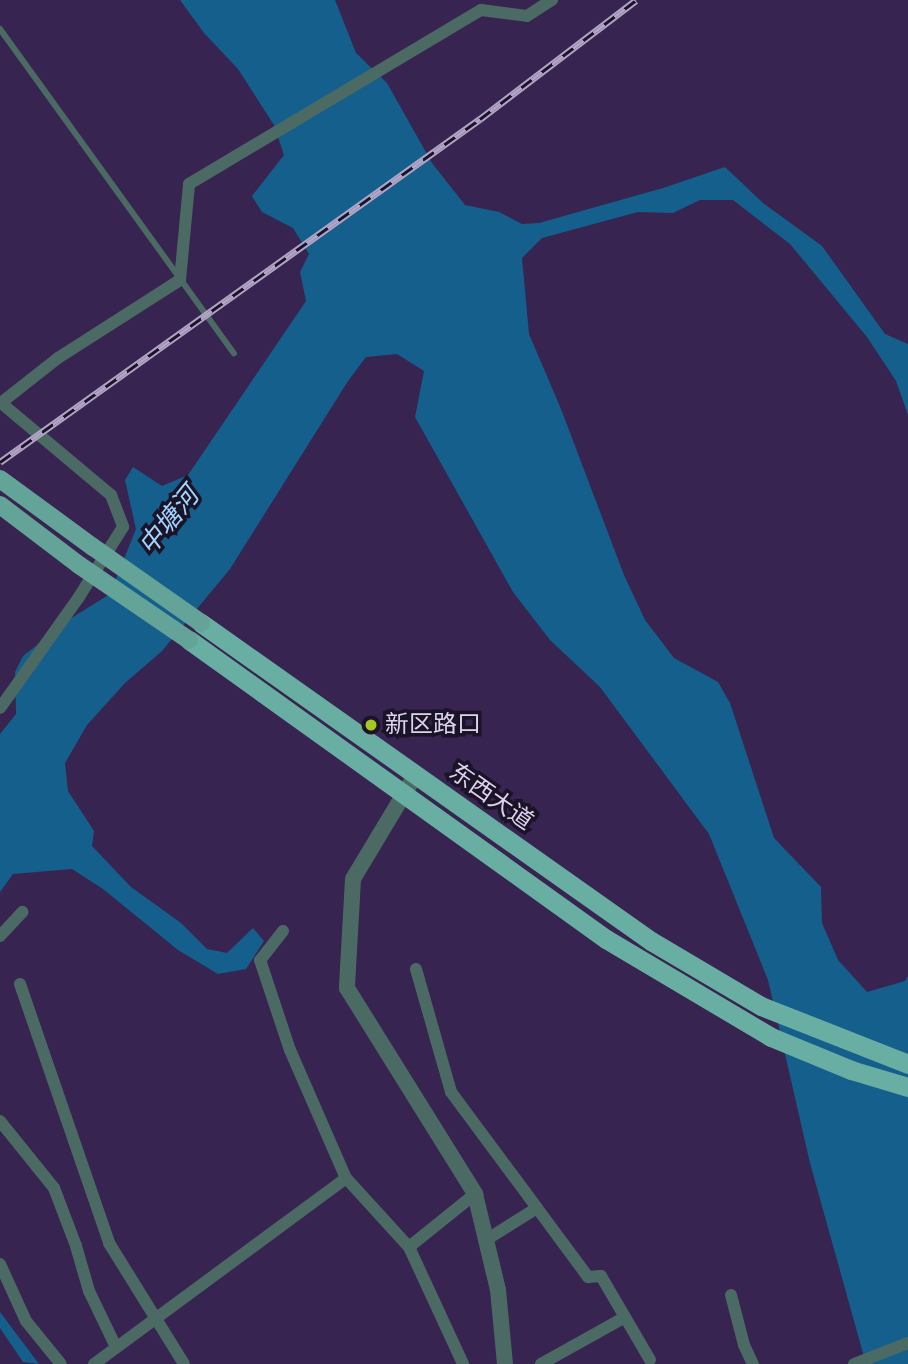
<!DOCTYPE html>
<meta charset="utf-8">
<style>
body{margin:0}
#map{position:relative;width:908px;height:1364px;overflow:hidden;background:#372450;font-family:"Work Sans","Noto Sans SC",sans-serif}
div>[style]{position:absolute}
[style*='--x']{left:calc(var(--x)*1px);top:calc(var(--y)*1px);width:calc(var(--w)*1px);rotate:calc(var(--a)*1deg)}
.water>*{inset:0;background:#155f8c}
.service>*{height:6px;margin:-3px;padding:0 3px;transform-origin:3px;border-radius:3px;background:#4c6a64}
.minor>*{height:12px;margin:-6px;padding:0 6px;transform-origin:6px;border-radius:6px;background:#4c6a64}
.tertiary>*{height:16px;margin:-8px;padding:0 8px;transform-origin:8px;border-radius:8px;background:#4c6a64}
.primary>*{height:18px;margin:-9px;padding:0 9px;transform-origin:9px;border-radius:9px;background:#64a398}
.trunk>*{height:19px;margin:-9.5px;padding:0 9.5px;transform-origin:9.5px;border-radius:9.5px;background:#68aea2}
.rail>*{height:7px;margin-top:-3.5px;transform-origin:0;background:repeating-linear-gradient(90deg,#1b1327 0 13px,#b1a4c5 0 26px);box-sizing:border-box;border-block:2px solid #b1a4c5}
.primary-bridge>*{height:18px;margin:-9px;padding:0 9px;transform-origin:9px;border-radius:9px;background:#64a398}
.dots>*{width:19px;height:19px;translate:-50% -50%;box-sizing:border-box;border:4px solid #1b1327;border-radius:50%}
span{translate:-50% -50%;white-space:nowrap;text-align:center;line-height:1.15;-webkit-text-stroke:7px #1b1327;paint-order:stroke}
.poi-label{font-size:24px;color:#dcd2ee}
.left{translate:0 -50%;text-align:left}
.street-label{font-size:24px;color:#dcd2ee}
.water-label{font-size:26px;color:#a0d5fd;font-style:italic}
</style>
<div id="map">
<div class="water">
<div style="clip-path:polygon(180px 0,335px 0,356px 53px,387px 83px,432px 163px,465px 205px,499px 212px,522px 224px,539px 223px,663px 188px,725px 167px,763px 203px,822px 246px,885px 334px,908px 344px,908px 415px,896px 381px,867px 337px,790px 244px,733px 200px,700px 200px,673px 213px,638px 212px,542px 238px,522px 258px,529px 334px,561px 409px,624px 575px,645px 620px,674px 658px,718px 682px,730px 703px,774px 838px,821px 887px,822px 923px,838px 960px,867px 992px,905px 981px,908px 976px,908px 1364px,866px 1364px,810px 1163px,768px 980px,709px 834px,600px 687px,550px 640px,513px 592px,415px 417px,424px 371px,397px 354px,366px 357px,348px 381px,230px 569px,162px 651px,125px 683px,87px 725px,65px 763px,68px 791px,94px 831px,92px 846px,131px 887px,181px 923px,207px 949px,227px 953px,253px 928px,264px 941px,246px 969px,218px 974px,178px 950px,103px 889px,72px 869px,13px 874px,0 892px,0 734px,16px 714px,15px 672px,23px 656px,73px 617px,110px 594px,136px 529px,125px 480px,133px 467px,162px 486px,188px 475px,306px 301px,300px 272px,309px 254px,293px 228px,262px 212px,252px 196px,284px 155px,274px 125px,238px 69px,204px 33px)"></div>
<div style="clip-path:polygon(0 1312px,39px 1364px,23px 1362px,0 1328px)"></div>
</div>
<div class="service">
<div style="--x:0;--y:29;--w:400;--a:54.2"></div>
</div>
<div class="minor">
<div style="--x:0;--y:402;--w:145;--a:40"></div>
<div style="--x:111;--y:495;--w:34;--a:69"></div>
<div style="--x:123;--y:527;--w:83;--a:122.2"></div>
<div style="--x:79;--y:597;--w:136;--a:125.4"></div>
<div style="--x:2;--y:402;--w:71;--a:-38.2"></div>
<div style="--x:58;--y:358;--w:145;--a:-32.6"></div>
<div style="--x:180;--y:280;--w:96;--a:-84.6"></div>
<div style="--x:189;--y:184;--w:340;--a:-30.8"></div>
<div style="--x:481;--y:10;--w:46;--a:7.4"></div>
<div style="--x:527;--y:16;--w:30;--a:-33"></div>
<div style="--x:283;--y:931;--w:37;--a:128"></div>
<div style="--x:260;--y:960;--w:95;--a:71.6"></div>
<div style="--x:290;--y:1050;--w:140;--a:66.4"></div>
<div style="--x:346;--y:1178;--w:93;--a:47.6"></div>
<div style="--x:409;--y:1247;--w:129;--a:65.2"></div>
<div style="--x:0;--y:936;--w:33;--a:-47"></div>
<div style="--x:416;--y:969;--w:128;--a:74.1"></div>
<div style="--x:451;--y:1092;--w:144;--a:53.4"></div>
<div style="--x:20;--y:984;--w:274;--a:71"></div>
<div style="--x:109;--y:1243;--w:142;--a:58.2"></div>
<div style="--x:0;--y:1121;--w:86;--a:51.1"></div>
<div style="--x:54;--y:1188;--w:62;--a:69.2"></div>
<div style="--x:76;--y:1246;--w:47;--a:73.9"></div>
<div style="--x:89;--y:1291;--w:62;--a:64.3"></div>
<div style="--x:486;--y:1240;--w:60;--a:-32.1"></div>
<div style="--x:537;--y:1208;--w:86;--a:53.5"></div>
<div style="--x:588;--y:1277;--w:13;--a:-4"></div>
<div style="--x:601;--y:1276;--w:97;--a:59.7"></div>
<div style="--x:409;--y:1247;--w:85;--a:-38.8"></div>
<div style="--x:0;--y:1264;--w:63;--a:65.5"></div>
<div style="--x:26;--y:1321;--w:55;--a:50.9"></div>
<div style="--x:731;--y:1295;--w:52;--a:75.4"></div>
<div style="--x:744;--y:1345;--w:21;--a:65"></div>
<div style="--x:94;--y:1364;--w:313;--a:-36.4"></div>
<div style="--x:541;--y:1364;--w:96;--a:-29.2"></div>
<div style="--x:854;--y:1364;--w:58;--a:-21.3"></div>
</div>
<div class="tertiary">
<div style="--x:416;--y:774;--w:122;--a:121"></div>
<div style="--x:353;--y:879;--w:109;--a:93.2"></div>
<div style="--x:347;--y:988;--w:243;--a:58.1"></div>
<div style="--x:475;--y:1194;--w:99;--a:76.5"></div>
<div style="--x:498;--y:1290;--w:74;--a:84.6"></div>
</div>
<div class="primary">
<div style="--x:0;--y:479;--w:115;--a:36.2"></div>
<div style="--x:0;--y:505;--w:99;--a:37.2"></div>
</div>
<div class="trunk">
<div style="--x:201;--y:623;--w:551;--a:35.25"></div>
<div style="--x:651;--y:941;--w:128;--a:30.6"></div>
<div style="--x:761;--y:1006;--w:158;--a:21.5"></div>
<div style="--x:189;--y:640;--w:513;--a:35.64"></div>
<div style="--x:606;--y:939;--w:192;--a:30.7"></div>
<div style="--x:771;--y:1037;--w:87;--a:22.4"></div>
<div style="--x:851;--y:1070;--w:59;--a:16.6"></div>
</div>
<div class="rail">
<div style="--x:0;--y:462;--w:590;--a:-35.55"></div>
<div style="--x:480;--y:119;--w:196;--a:-37.3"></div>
</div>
<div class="primary-bridge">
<div style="--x:93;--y:547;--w:132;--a:35.1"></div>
<div style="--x:79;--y:565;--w:133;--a:34.3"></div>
</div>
<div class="dots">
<div style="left:371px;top:725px;background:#a6c821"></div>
</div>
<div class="poi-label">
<span class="left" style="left:385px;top:725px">新区路口</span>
</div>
<div class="street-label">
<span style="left:491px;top:797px;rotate:35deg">东西大道</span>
</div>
<div class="water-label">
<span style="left:169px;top:521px;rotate:-51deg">中塘河</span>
</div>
</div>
